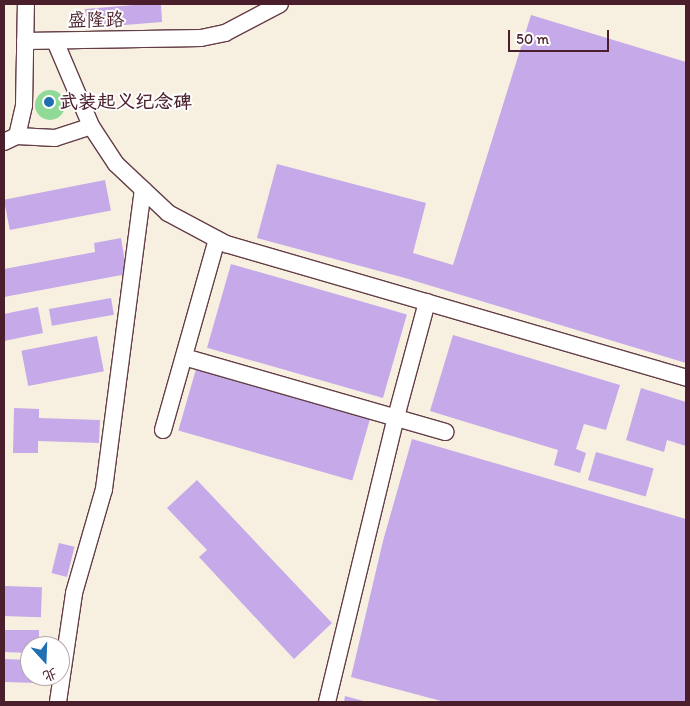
<!DOCTYPE html>
<meta charset="utf-8">
<style>
body{margin:0}
#map{position:relative;width:690px;height:706px;overflow:hidden;background:#f7f0e1;font-family:Itim,"LXGW WenKai TC",sans-serif}
div>[style]{position:absolute}
[style*='--x']{left:calc(var(--x)*1px);top:calc(var(--y)*1px);width:calc(var(--w)*1px);rotate:calc(var(--a)*1deg)}
.green>*{inset:0;background:#8fda97}
.round{border-radius:50%}
.building>*{inset:0;background:#c5a9e8;transform-origin:0 0}
.roads{filter:drop-shadow(1px 0 #643e46) drop-shadow(-1px 0 #643e46) drop-shadow(0 1px #643e46) drop-shadow(0 -1px #643e46)}
.minor>*{height:16px;margin:-8px;padding:0 8px;transform-origin:8px;border-radius:8px;background:#fff}
.dots>*{width:14px;height:14px;translate:-50% -50%;box-sizing:border-box;border:2px solid #fff;border-radius:50%}
span{translate:-50% -50%;white-space:nowrap;text-align:center;line-height:1.15;-webkit-text-stroke:4px #fff;paint-order:stroke}
.street-label{font-size:19px;color:#4a1f2b}
.poi-label{font-size:19px;color:#4a1f2b;font-weight:700}
.left{translate:0 -50%;text-align:left}
.frame{position:absolute;inset:0;border:5px solid #4a1f2b;pointer-events:none}
.north{position:absolute;left:20px;top:636px;width:50px;height:50px;box-sizing:border-box;background:#fff;border:1px solid #b7a5aa;border-radius:50%;rotate:160deg;font-size:14px;font-weight:700;line-height:20px;text-align:center;color:#4a1f2b}
.north::after{content:'';display:block;margin:auto;width:18px;height:22px;background:#1f6fb2;clip-path:polygon(50% 0,100% 100%,50% 72%,0 100%)}
.scale{position:absolute;left:508px;top:30px;width:101px;height:22px;box-sizing:border-box;border:2px solid #4a1f2b;border-top:0;padding-left:6px;font-size:15px;line-height:18px;white-space:nowrap;color:#4a1f2b;-webkit-text-stroke:4px #fff;paint-order:stroke}
</style>
<div id="map">
<div class="green">
<div class="round" style="left:35px;top:90px;width:30px;height:30px"></div>
</div>
<div class="building">
<div style="clip-path:polygon(146px 4px,161px 4px,162px 22px,87px 28px,85px 9px)"></div>
<div style="clip-path:polygon(531px 15px,686px 62px,686px 363px,405px 278px,257px 238px,277px 164px,426px 203px,413px 253px,453px 265px)"></div>
<div style="left:105px;top:180px;width:31px;height:103px;rotate:79deg"></div>
<div style="clip-path:polygon(121px 238px,127px 274px,4px 297px,4px 269px,95px 252px,94px 243px)"></div>
<div style="left:231px;top:264px;width:183px;height:87px;rotate:16deg"></div>
<div style="left:111px;top:298px;width:17px;height:63px;rotate:80deg"></div>
<div style="clip-path:polygon(38px 307px,43px 333px,4px 341px,4px 314px)"></div>
<div style="clip-path:polygon(453px 335px,620px 385px,606px 430px,584px 424px,576px 449px,586px 453px,580px 473px,554px 465px,558px 450px,430px 411px)"></div>
<div style="left:97px;top:336px;width:36px;height:77px;rotate:79deg"></div>
<div style="left:196px;top:369px;width:181px;height:64px;rotate:16deg"></div>
<div style="clip-path:polygon(641px 388px,686px 402px,686px 446px,667px 440px,664px 452px,626px 440px)"></div>
<div style="clip-path:polygon(14px 408px,39px 409px,39px 418px,100px 420px,99px 443px,38px 441px,38px 453px,13px 453px)"></div>
<div style="clip-path:polygon(412px 439px,686px 519px,686px 702px,445px 702px,351px 677px,383px 541px)"></div>
<div style="left:596px;top:452px;width:60px;height:29px;rotate:16deg"></div>
<div style="clip-path:polygon(197px 480px,332px 623px,294px 659px,199px 557px,207px 550px,167px 508px)"></div>
<div style="left:59px;top:543px;width:16px;height:31px;rotate:14deg"></div>
<div style="left:4px;top:586px;width:38px;height:30px;rotate:2deg"></div>
<div style="clip-path:polygon(4px 630px,39px 630px,39px 646px,30px 646px,30px 653px,4px 652px)"></div>
<div style="clip-path:polygon(4px 659px,30px 660px,30px 676px,38px 676px,38px 683px,4px 682px)"></div>
<div style="clip-path:polygon(345px 696px,367px 702px,344px 702px)"></div>
</div>
<div class="roads">
<div class="minor">
<div style="--x:25;--y:41;--w:176;--a:-1"></div>
<div style="--x:201;--y:38;--w:25;--a:-12"></div>
<div style="--x:225;--y:33;--w:62;--a:-27.8"></div>
<div style="--x:55;--y:41;--w:92;--a:67"></div>
<div style="--x:91;--y:126;--w:45;--a:56.7"></div>
<div style="--x:116;--y:164;--w:71;--a:43.3"></div>
<div style="--x:168;--y:213;--w:66;--a:28.1"></div>
<div style="--x:226;--y:244;--w:479;--a:16.2"></div>
<div style="--x:17;--y:136;--w:32;--a:-77"></div>
<div style="--x:24;--y:105;--w:101;--a:-88.9"></div>
<div style="--x:4;--y:142;--w:14;--a:-25"></div>
<div style="--x:17;--y:136;--w:38;--a:3"></div>
<div style="--x:55;--y:138;--w:38;--a:-18"></div>
<div style="--x:184;--y:357;--w:272;--a:16"></div>
<div style="--x:163;--y:430;--w:198;--a:-74.2"></div>
<div style="--x:58;--y:702;--w:110;--a:-81.6"></div>
<div style="--x:74;--y:593;--w:108;--a:-73.9"></div>
<div style="--x:104;--y:489;--w:302;--a:-82.6"></div>
<div style="--x:327;--y:702;--w:293;--a:-76.4"></div>
<div style="--x:396;--y:417;--w:119;--a:-74.9"></div>
</div>
</div>
<div class="dots">
<div style="left:49px;top:102px;background:#1f6fb2"></div>
</div>
<div class="street-label">
<span style="left:96px;top:20px;rotate:-1deg">盛隆路</span>
</div>
<div class="poi-label">
<span class="left" style="left:59px;top:102px">武装起义纪念碑</span>
</div>
<div class="frame"></div>
<div class="north">北</div>
<div class="scale">50 m</div>
</div>
